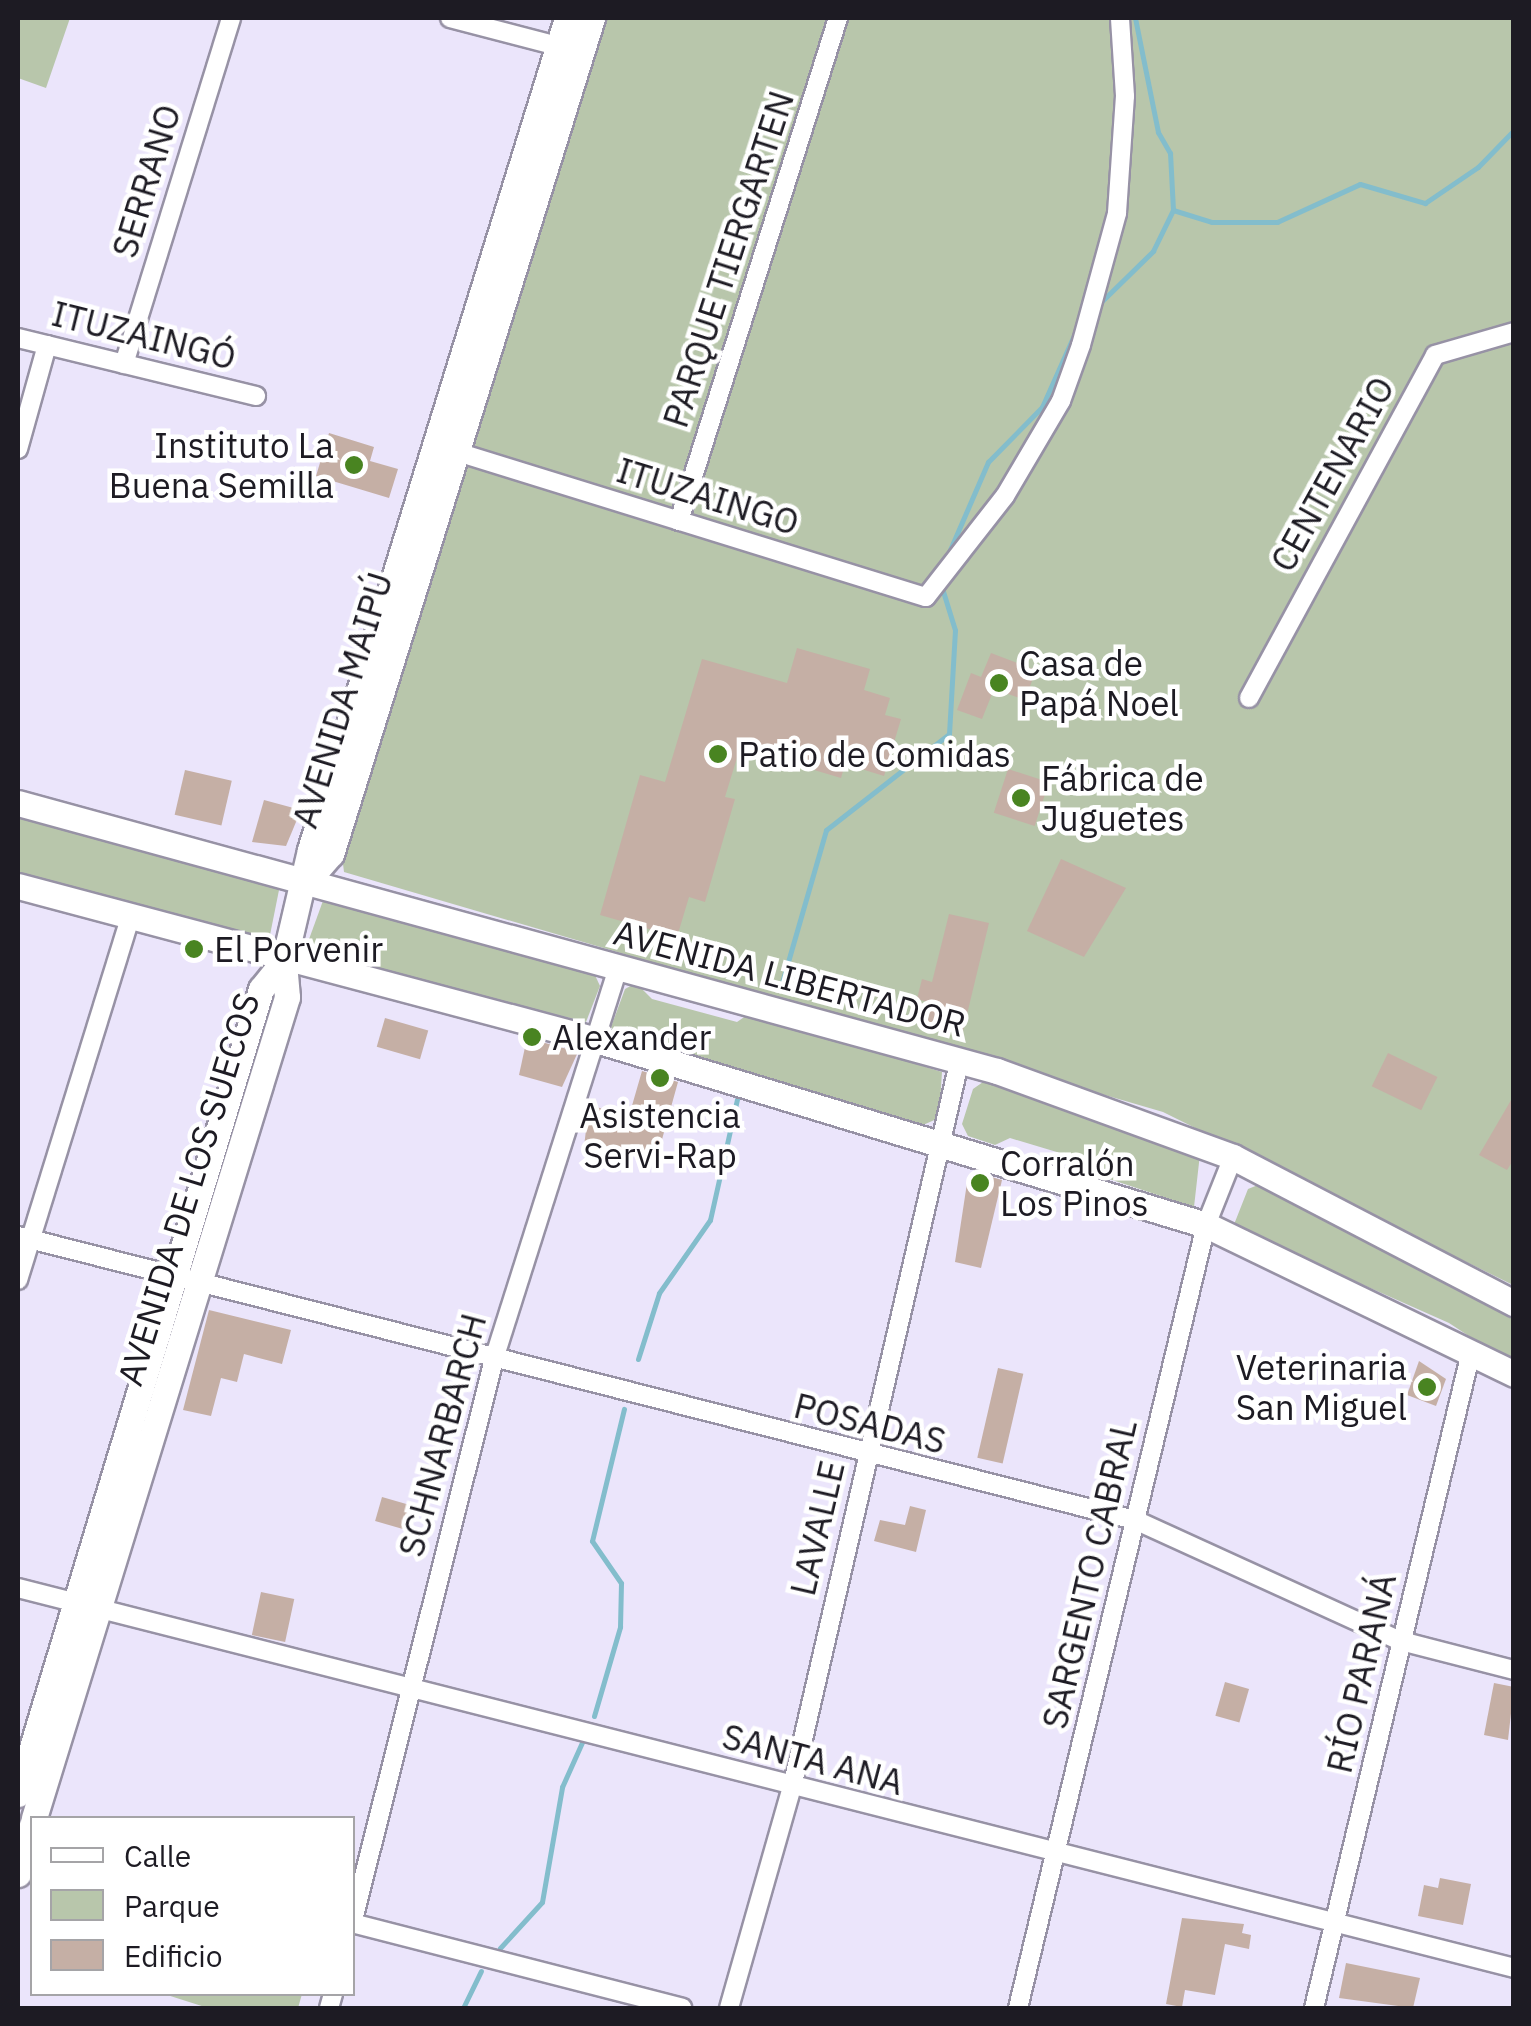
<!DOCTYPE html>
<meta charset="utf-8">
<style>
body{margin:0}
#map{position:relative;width:1531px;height:2026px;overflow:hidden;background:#ebe5fb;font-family:"IBM Plex Sans",sans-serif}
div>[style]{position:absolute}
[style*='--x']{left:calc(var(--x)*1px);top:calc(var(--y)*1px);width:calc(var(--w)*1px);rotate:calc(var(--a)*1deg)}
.green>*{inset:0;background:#b8c6ab}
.stream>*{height:5px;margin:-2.5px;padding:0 2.5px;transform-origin:2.5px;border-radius:2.5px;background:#83bdcc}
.building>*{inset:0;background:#c5afa5;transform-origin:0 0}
.roads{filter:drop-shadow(2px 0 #9792a5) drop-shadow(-2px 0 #9792a5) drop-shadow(0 2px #9792a5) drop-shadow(0 -2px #9792a5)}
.minor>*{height:18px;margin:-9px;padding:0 9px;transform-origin:9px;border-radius:9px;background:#fff}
.secondary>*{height:25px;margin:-12.5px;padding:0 12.5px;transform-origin:12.5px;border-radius:12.5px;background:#fff}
.dots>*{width:28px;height:28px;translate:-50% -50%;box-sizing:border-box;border:5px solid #fff;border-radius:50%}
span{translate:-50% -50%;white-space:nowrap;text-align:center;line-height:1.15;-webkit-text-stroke:9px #fff;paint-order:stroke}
.street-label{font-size:35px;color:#1d1b23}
.poi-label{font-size:35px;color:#1d1b23}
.right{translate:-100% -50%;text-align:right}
.left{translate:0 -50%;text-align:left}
.frame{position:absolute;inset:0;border:20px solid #1d1b23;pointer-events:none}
.legend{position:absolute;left:30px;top:1816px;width:325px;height:180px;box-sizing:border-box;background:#fff;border:2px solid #a5a4a7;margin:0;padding:12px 18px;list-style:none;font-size:30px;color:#1d1b23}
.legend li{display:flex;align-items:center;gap:20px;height:50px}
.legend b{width:50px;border:2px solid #a5a4a7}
</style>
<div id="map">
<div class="green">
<div style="clip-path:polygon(18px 18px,70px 18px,46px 88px,18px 78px)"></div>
<div style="clip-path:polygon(602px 18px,1513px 18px,1513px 1285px,1163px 1112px,344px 872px,342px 856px)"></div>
<div style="clip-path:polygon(18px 811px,280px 885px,270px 935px,256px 939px,18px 873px)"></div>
<div style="clip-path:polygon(324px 898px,594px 973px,600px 986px,586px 1022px,313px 954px,308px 942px)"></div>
<div style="clip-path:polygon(636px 983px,652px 999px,737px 1022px,750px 1013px,942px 1072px,939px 1118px,923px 1125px,617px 1038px,611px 1027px,625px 989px)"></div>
<div style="clip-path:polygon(983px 1082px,1200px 1154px,1194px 1207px,1085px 1171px,1080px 1159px,1010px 1138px,995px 1145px,968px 1136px,962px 1124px,973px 1089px)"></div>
<div style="clip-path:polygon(1258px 1185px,1513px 1310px,1513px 1365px,1449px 1323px,1233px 1227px,1248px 1189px)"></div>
<div style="clip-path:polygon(164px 1994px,302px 1994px,298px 2008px,208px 2008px)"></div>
</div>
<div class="stream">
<div style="--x:1173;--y:210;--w:41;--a:17.1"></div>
<div style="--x:1212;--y:222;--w:65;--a:0"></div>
<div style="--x:1277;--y:222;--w:91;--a:-24.6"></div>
<div style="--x:1360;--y:184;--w:68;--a:16.3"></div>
<div style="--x:1425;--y:203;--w:64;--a:-34.2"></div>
<div style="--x:1478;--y:167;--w:52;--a:-45.8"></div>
<div style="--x:1101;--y:302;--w:73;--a:-44.4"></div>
<div style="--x:1153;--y:251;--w:46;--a:-64"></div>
<div style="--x:1173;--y:210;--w:57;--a:-93"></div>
<div style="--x:1170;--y:153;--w:24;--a:-120"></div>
<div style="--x:1158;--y:132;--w:116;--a:-101.4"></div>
<div style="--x:946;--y:559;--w:106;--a:-66.6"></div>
<div style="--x:988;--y:462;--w:77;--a:-45.5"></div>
<div style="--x:1042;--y:407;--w:91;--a:-66"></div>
<div style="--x:781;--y:986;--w:162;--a:-73.9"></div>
<div style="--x:826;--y:830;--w:156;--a:-38"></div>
<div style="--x:949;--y:734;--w:104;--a:-86.7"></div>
<div style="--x:955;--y:630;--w:44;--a:-107.2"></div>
<div style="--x:638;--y:1359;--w:69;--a:-72.3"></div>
<div style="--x:659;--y:1293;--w:89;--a:-55.1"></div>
<div style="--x:710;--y:1220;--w:124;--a:-77.4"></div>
<div style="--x:594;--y:1716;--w:93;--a:-73.7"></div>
<div style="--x:620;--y:1627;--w:44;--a:-88.7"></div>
<div style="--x:621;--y:1583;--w:51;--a:-124.6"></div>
<div style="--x:592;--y:1541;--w:136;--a:-76.4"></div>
<div style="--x:500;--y:1948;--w:62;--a:-47.6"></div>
<div style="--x:542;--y:1902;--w:117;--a:-80.1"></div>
<div style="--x:562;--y:1787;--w:51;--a:-65.9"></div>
<div style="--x:463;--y:2008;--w:41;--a:-64.1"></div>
</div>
<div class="building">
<div style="clip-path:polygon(329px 433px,374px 447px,370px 461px,398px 469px,389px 498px,316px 476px)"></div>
<div style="clip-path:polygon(797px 648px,870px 669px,864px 690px,890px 698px,885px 715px,901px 719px,884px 776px,845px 764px,841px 778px,740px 748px,725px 797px,735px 799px,705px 902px,689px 897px,677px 937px,600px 915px,640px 775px,665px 782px,702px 659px,787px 683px)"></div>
<div style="clip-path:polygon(991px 653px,1036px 670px,1025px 700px,994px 689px,982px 719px,957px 710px,971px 673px,981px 677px)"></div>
<div style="left:1008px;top:769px;width:43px;height:46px;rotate:18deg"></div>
<div style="left:185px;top:770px;width:48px;height:46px;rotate:13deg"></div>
<div style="clip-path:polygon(264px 800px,301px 810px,286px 846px,252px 842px)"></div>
<div style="clip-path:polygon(1061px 859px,1126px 888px,1084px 957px,1027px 931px)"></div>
<div style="clip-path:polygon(949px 914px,989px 923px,963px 1031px,927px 1022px,932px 1003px,917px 999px,922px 979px,932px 982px)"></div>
<div style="left:385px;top:1018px;width:45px;height:30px;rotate:16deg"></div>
<div style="clip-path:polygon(527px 1038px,578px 1052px,562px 1087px,519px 1075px)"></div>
<div style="left:1388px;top:1053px;width:55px;height:37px;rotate:26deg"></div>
<div style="clip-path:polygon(642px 1071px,678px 1082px,656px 1161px,615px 1148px,611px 1163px,583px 1155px,589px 1105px,629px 1116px)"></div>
<div style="clip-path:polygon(1514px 1095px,1514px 1159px,1507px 1170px,1479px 1155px)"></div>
<div style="clip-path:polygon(981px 1174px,1002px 1180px,981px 1268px,955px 1262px,967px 1183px)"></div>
<div style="clip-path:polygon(209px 1310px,291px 1330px,282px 1364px,244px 1354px,237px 1382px,221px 1378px,211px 1416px,183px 1410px)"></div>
<div style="clip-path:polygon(1419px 1361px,1446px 1379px,1436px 1406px,1407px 1395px)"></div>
<div style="left:998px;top:1368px;width:26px;height:92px;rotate:13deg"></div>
<div style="left:382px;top:1497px;width:37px;height:25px;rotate:16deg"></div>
<div style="clip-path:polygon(910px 1506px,926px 1510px,916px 1552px,874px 1541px,880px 1520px,905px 1525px)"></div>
<div style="left:261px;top:1592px;width:34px;height:44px;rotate:12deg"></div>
<div style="left:1225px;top:1682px;width:25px;height:35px;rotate:16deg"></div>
<div style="clip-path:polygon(1494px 1683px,1514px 1687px,1508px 1740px,1484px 1735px)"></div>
<div style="clip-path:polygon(1440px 1878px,1471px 1884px,1463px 1925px,1418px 1916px,1424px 1885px,1438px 1888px)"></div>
<div style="clip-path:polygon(1182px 1918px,1244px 1924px,1242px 1933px,1251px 1935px,1249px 1949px,1225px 1944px,1215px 1995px,1185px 1990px,1182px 2007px,1166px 2004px)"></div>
<div style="clip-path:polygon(1346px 1963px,1420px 1978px,1413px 2008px,1339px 1998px)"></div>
</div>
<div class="roads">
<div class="minor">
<div style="--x:450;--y:18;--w:119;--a:14.6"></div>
<div style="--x:18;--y:338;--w:245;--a:13.7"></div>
<div style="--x:124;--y:364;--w:362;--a:-72.8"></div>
<div style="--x:18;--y:449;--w:108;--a:-74.4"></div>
<div style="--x:470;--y:456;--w:477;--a:17.2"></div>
<div style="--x:926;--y:597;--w:128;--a:-52"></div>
<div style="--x:1005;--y:496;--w:110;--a:-59.5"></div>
<div style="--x:1061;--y:401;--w:59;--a:-70.3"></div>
<div style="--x:1081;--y:345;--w:137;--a:-74.7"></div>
<div style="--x:1117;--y:213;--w:117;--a:-86.1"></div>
<div style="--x:1125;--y:96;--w:78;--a:-93.7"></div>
<div style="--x:679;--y:521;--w:528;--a:-72.46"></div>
<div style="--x:1249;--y:698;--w:390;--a:-61.5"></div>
<div style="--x:1435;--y:355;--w:82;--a:-16.2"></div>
<div style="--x:18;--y:1236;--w:1153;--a:14.27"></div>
<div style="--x:1135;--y:1520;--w:292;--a:24.5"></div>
<div style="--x:1401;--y:1641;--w:117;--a:14.4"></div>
<div style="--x:18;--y:1280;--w:379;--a:-72.8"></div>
<div style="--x:18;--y:1588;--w:1544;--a:14.25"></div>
<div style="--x:352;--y:1923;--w:341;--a:14.4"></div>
<div style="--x:352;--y:1924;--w:583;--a:-75.89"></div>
<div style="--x:494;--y:1359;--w:409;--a:-72.4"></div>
<div style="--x:329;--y:2008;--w:15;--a:-74"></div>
<div style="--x:729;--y:2008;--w:230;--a:-74.1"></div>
<div style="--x:792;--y:1787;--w:747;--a:-77.01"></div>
<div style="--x:1018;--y:2008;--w:805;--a:-76.5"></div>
<div style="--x:1206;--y:1225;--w:73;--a:-68.3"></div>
<div style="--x:1314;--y:2008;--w:675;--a:-76.54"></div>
</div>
<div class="secondary">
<div style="--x:18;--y:803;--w:1015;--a:15.31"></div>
<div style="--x:997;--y:1071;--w:251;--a:20"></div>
<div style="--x:1233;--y:1157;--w:317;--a:27.5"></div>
<div style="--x:308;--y:880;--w:35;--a:-49"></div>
<div style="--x:331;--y:854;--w:876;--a:-72.66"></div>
<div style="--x:18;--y:886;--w:595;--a:14.9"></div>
<div style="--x:593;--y:1039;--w:641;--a:16.88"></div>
<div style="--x:1206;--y:1225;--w:342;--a:25.8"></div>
<div style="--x:18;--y:1794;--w:841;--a:-73.2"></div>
<div style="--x:261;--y:989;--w:36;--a:-51"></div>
<div style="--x:34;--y:1818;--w:859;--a:-72.87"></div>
<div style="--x:287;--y:997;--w:36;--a:-95"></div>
<div style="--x:284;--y:961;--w:114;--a:-76.8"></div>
<div style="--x:310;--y:850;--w:871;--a:-72.83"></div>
<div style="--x:18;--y:1874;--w:51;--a:-74.1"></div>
</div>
</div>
<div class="dots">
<div style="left:354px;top:465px;background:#498421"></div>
<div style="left:999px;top:683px;background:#498421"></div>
<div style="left:718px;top:754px;background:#498421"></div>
<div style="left:1021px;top:798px;background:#498421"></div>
<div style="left:194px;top:949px;background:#498421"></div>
<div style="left:532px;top:1037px;background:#498421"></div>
<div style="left:660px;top:1078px;background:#498421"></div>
<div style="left:980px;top:1183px;background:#498421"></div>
<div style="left:1427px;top:1387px;background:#498421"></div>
</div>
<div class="street-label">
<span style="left:146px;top:181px;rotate:-73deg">SERRANO</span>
<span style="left:728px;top:259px;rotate:-72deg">PARQUE TIERGARTEN</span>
<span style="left:144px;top:335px;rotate:14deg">ITUZAINGÓ</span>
<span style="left:1332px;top:474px;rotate:-61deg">CENTENARIO</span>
<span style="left:708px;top:496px;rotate:17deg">ITUZAINGO</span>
<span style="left:342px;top:700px;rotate:-73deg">AVENIDA MAIPÚ</span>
<span style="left:790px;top:978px;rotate:15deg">AVENIDA LIBERTADOR</span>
<span style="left:188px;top:1189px;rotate:-73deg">AVENIDA DE LOS SUECOS</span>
<span style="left:870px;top:1423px;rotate:14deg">POSADAS</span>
<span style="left:442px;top:1435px;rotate:-75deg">SCHNARBARCH</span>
<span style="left:817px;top:1528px;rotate:-77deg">LAVALLE</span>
<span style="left:1089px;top:1574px;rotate:-77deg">SARGENTO CABRAL</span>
<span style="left:1361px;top:1673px;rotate:-77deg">RÍO PARANÁ</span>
<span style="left:813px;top:1759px;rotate:15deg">SANTA ANA</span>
</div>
<div class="poi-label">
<span class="right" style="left:334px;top:465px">Instituto La<br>Buena Semilla</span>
<span class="left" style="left:1019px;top:683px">Casa de<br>Papá Noel</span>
<span class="left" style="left:738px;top:754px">Patio de Comidas</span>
<span class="left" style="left:1041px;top:798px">Fábrica de<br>Juguetes</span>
<span class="left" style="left:214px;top:949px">El Porvenir</span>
<span class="left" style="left:552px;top:1037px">Alexander</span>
<span style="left:660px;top:1135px">Asistencia<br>Servi-Rap</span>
<span class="left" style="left:1000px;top:1183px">Corralón<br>Los Pinos</span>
<span class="right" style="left:1407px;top:1387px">Veterinaria<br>San Miguel</span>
</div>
<div class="frame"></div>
<ul class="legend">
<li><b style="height:12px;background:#fff"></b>Calle</li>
<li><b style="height:28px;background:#b8c6ab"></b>Parque</li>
<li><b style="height:28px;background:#c5afa5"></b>Edificio</li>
</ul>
</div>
